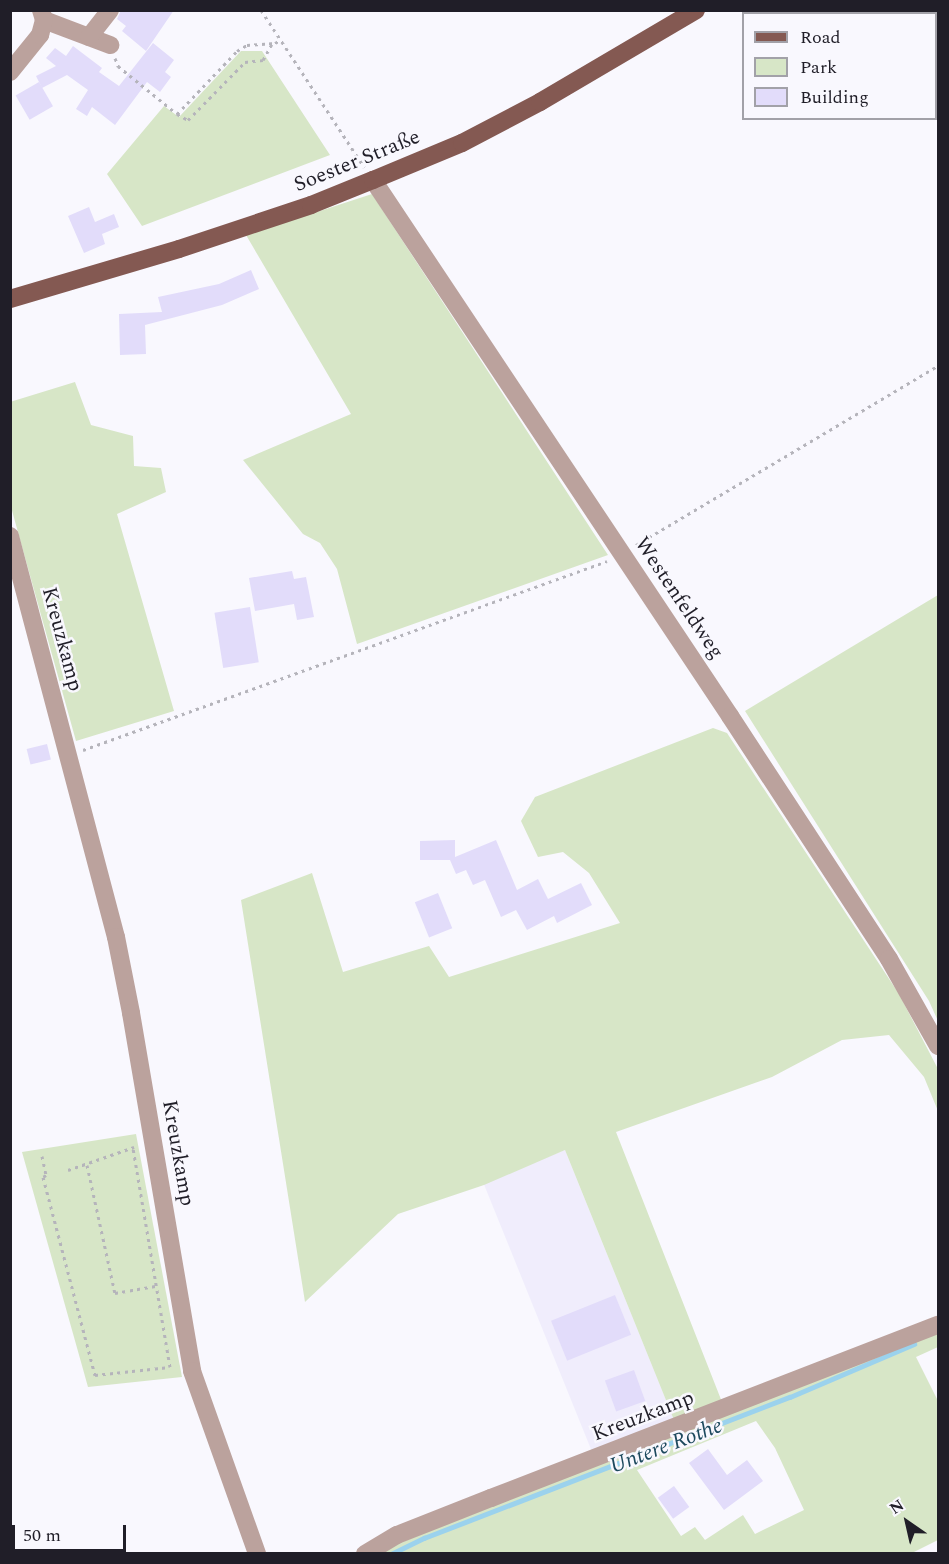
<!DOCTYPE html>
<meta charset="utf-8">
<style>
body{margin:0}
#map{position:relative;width:949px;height:1564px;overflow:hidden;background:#f9f8fe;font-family:Spectral,serif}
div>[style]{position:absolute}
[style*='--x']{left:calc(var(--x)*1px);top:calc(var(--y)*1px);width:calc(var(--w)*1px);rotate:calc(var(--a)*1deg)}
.built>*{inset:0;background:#f0edfc;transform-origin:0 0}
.green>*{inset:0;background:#d7e6c7}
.stream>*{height:4.5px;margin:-2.25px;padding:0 2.25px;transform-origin:2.25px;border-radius:2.25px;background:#9bd2ed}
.building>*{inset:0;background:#e2dcfa;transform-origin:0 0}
.path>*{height:3px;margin-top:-1.5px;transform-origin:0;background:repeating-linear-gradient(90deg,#b5b4bb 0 3px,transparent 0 7.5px)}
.minor>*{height:18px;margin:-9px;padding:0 9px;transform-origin:9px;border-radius:9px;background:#bba29d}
.major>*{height:18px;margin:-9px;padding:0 9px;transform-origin:9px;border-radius:9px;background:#845952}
span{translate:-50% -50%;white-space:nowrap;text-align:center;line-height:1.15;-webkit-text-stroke:5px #f9f8fe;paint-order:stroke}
.street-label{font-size:21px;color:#201e28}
.water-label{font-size:22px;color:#1d495d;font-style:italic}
.frame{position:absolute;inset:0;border:12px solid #201e28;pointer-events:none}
.legend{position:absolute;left:742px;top:12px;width:195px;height:108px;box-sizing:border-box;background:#f9f8fe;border:2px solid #a2a1a8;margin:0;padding:8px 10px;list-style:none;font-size:18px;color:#201e28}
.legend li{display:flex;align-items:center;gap:12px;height:30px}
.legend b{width:30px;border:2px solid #a2a1a8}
.north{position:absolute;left:877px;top:1492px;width:60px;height:60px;-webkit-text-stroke:4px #f9f8fe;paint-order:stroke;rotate:326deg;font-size:16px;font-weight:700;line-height:24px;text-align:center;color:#201e28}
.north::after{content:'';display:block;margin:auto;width:21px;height:27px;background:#201e28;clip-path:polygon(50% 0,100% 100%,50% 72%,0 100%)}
.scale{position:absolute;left:12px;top:1525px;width:114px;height:27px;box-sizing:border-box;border:3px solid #201e28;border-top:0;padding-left:8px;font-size:18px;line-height:21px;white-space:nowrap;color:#201e28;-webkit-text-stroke:4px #f9f8fe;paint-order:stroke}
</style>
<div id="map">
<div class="built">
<div style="left:565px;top:1150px;width:291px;height:88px;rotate:68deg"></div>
</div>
<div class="green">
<div style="clip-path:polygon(241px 51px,262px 51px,330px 155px,142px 226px,107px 174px,164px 106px,179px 117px)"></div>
<div style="clip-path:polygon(372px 194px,608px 555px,357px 644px,337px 569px,320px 543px,303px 534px,243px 460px,351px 414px,246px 235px)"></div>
<div style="clip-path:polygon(75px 382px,91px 425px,133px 436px,134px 466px,161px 468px,166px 492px,117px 514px,174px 711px,76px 741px,11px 507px,10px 402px)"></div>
<div style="clip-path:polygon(938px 595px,938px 1021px,929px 1001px,745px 711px)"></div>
<div style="clip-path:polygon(713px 728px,727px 733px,899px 994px,938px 1069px,938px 1111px,924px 1077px,889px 1035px,842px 1040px,772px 1077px,616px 1132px,722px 1402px,674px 1420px,565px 1150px,484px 1185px,398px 1214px,305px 1302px,241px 900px,312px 873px,343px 972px,429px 946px,449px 977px,620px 923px,589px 873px,563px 852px,538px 857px,521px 821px,535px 797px)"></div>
<div style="clip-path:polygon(136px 1134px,182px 1377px,88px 1387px,22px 1152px)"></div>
<div style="clip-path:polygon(evenodd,938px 1328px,938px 1347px,916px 1357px,938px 1401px,938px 1540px,912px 1553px,372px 1554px,938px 1328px,756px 1421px,775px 1448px,804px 1510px,755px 1534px,743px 1515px,705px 1540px,695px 1527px,681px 1536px,637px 1470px,756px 1421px)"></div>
</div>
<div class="stream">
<div style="--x:391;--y:1554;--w:37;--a:-26"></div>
<div style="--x:424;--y:1538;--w:392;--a:-21.1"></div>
<div style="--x:790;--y:1397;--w:135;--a:-23.1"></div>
</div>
<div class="building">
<div style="clip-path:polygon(121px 10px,174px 10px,146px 51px,122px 31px,126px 26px,117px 19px)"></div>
<div style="clip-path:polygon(153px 43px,174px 60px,165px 72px,171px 77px,160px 92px,147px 82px,115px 125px,92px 107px,87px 116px,76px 109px,88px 90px,67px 75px,42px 88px,36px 76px,56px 66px,46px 58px,55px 48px,66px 56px,73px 46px,102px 68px,99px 72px,119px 86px)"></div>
<div style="left:39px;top:82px;width:28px;height:27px;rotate:60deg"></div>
<div style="clip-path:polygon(89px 207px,95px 222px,114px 214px,119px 227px,102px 234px,105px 244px,84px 253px,68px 216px)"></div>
<div style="clip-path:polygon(251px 270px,259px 289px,222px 305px,145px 325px,146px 354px,120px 355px,119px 314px,162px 312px,158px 297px,219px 284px)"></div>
<div style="clip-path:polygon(292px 571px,294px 579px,306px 577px,314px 617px,297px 620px,294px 604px,255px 611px,249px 578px)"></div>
<div style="left:250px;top:607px;width:56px;height:36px;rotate:81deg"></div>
<div style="left:47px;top:744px;width:16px;height:21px;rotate:76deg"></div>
<div style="clip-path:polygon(455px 840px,455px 857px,496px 840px,517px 890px,538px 879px,548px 899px,581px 883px,592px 905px,557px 923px,554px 916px,527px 930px,516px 910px,501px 917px,485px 880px,473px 885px,466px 870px,456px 874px,450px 860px,420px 860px,420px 841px)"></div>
<div style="left:438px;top:893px;width:38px;height:25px;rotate:68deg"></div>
<div style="left:615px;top:1295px;width:43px;height:69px;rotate:68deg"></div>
<div style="left:634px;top:1370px;width:33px;height:31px;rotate:70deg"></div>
<div style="clip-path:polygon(708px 1449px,727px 1475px,747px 1460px,763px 1481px,724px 1510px,689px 1463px)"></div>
<div style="left:674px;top:1486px;width:26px;height:20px;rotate:54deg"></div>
</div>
<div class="path">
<div style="--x:261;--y:10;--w:188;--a:56.7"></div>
<div style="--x:115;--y:58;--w:9;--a:69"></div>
<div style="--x:118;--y:66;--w:76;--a:39.1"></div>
<div style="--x:177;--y:114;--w:87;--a:-46.4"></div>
<div style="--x:237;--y:51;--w:12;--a:-31"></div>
<div style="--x:247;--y:45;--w:28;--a:-4"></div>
<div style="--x:275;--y:43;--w:7;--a:-27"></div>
<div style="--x:177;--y:114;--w:13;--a:29"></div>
<div style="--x:188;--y:120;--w:81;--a:-45.5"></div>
<div style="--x:245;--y:62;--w:18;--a:-6"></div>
<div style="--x:263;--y:60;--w:18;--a:-61"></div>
<div style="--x:636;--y:545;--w:351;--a:-30.7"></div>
<div style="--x:83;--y:750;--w:557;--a:-19.83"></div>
<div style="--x:42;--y:1156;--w:19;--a:78"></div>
<div style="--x:46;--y:1175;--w:4;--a:146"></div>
<div style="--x:43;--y:1177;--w:205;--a:75.3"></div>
<div style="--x:95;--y:1375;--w:75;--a:-6.1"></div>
<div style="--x:170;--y:1367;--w:222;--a:-99.6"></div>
<div style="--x:87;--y:1165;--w:131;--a:77.7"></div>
<div style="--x:115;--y:1293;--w:41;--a:-9.9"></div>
<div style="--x:68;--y:1170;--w:70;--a:-19.2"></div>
</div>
<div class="minor">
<div style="--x:41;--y:10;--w:10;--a:73"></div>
<div style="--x:44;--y:20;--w:71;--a:20.7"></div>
<div style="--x:89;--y:37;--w:34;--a:-52"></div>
<div style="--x:10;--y:72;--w:48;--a:-51"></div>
<div style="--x:40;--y:35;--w:16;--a:-75"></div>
<div style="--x:373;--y:180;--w:644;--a:56.33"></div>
<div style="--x:730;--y:716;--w:290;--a:56.8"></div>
<div style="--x:889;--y:959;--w:100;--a:60.6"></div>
<div style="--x:10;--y:536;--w:415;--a:75.2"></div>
<div style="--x:116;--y:937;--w:77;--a:78.8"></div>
<div style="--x:131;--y:1013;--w:363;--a:80.3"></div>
<div style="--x:192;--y:1371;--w:194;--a:70.4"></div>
<div style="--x:365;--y:1554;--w:37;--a:-31"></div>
<div style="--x:397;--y:1535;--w:101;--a:-21.5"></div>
<div style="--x:491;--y:1498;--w:479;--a:-21.2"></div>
</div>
<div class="major">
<div style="--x:10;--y:299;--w:176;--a:-16.5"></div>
<div style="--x:179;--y:249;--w:139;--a:-18.4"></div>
<div style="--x:311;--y:205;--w:67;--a:-22"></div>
<div style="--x:373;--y:180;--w:96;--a:-22.6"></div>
<div style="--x:462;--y:143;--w:88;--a:-27.7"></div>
<div style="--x:540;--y:102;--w:181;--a:-30.5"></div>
</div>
<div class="street-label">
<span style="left:357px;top:161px;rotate:-22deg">Soester Straße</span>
<span style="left:679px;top:598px;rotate:56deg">Westenfeldweg</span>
<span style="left:62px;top:639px;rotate:75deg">Kreuzkamp</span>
<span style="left:178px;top:1153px;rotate:80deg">Kreuzkamp</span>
<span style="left:643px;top:1416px;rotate:-21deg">Kreuzkamp</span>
</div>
<div class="water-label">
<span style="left:666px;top:1446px;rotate:-21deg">Untere Rothe</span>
</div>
<div class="frame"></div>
<ul class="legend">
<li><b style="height:8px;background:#845952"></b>Road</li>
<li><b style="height:16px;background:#d7e6c7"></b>Park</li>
<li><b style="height:16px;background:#e2dcfa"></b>Building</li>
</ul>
<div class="north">N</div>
<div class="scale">50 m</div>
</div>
